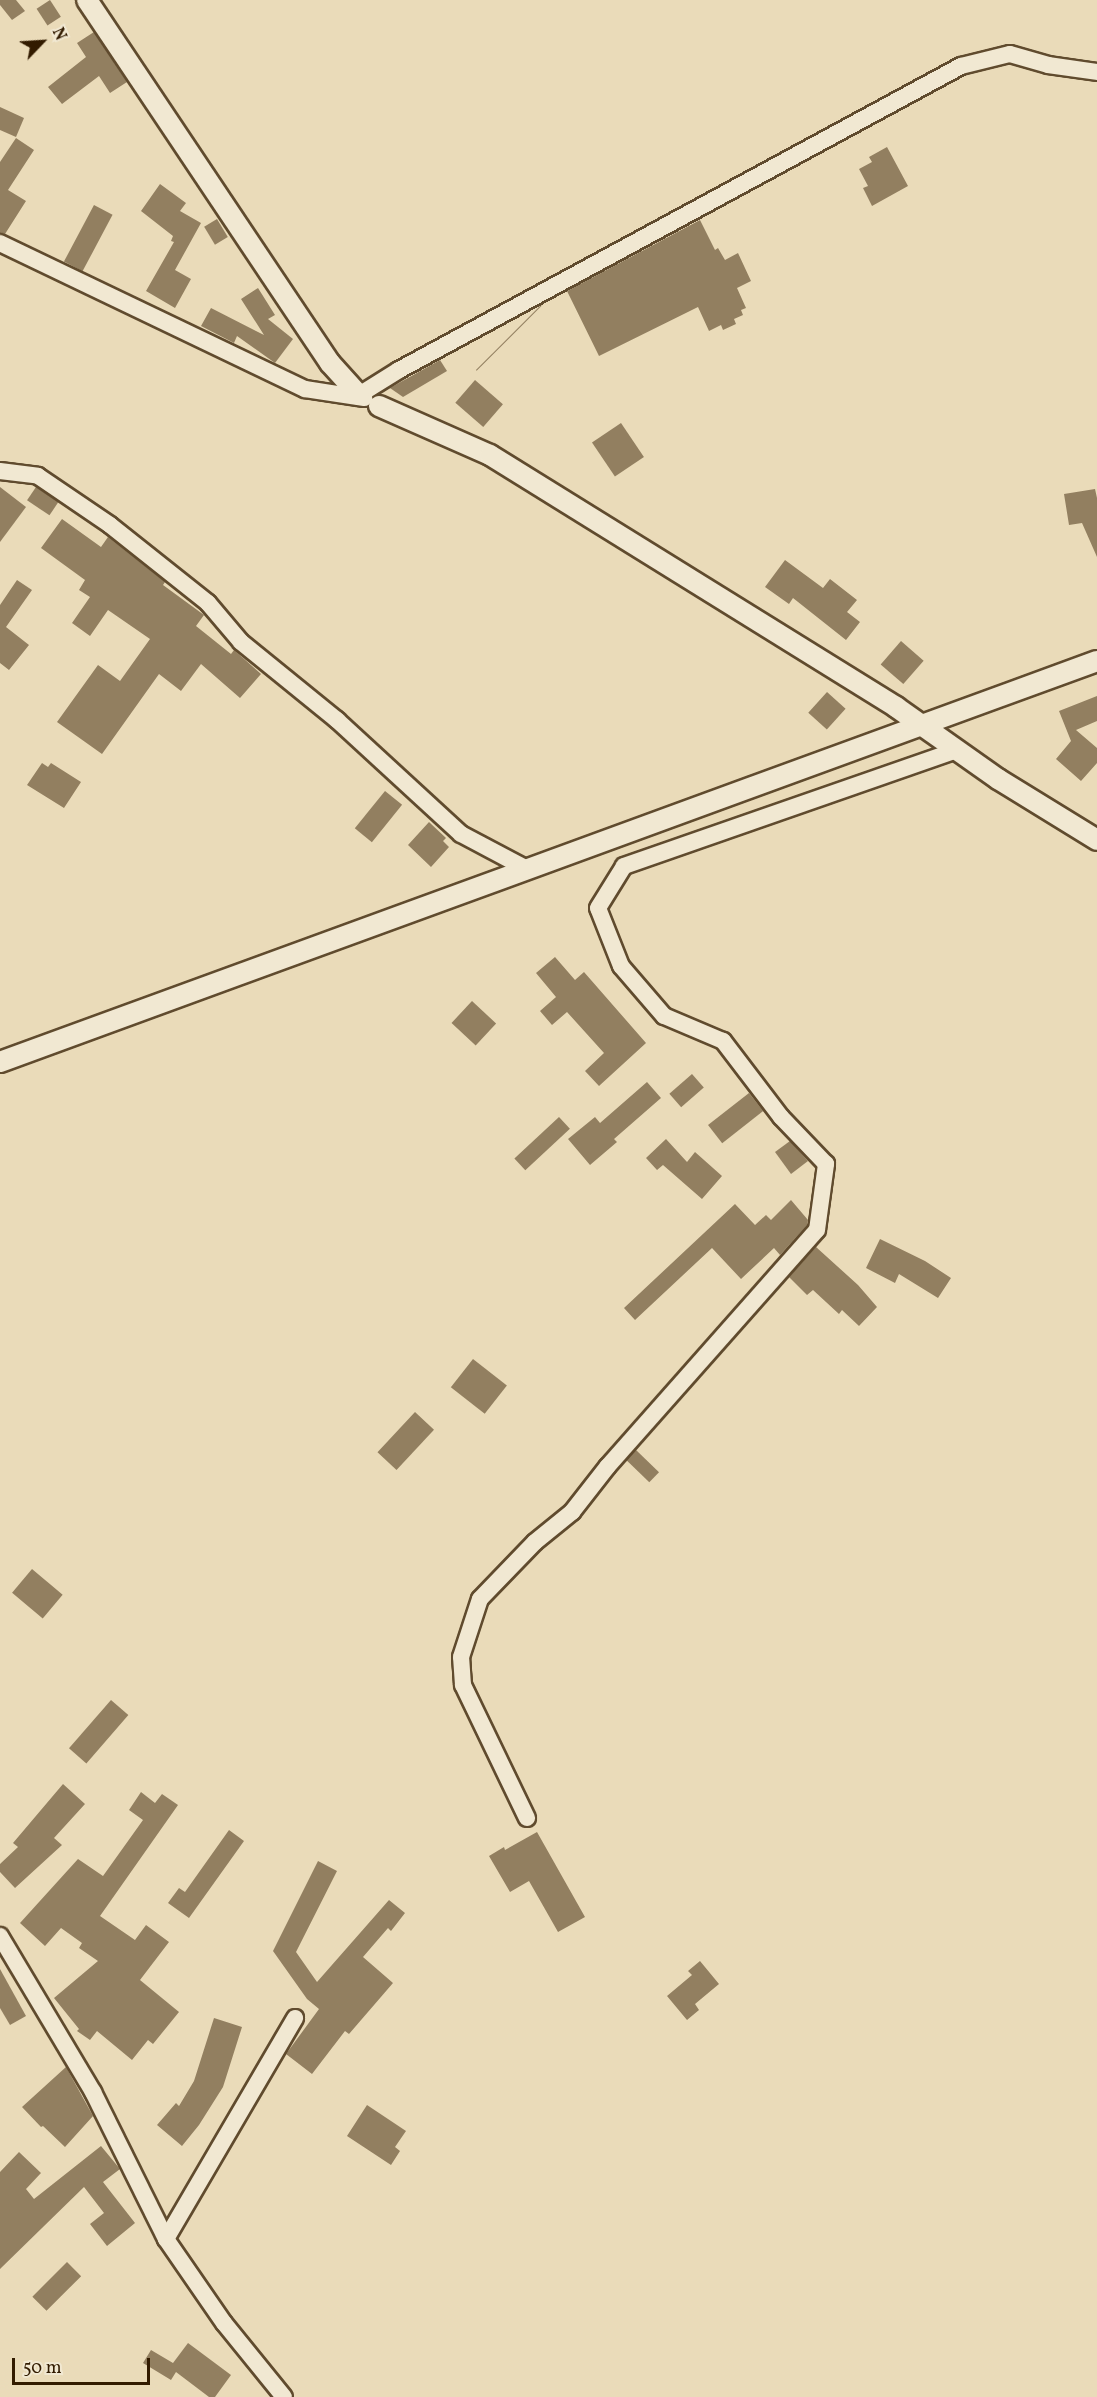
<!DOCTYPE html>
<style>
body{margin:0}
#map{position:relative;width:1097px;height:2397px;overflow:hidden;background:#eadbb9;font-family:Vollkorn,serif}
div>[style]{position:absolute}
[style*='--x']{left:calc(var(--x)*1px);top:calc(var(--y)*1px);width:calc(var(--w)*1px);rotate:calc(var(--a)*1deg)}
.building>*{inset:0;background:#927f60;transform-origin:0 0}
.roads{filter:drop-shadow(2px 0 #604b2e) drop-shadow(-2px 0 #604b2e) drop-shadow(0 2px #604b2e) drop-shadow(0 -2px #604b2e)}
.minor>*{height:16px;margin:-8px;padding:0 8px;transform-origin:8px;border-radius:8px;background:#f1e8d2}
.tertiary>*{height:20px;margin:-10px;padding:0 10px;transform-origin:10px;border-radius:10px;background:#f1e8d2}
span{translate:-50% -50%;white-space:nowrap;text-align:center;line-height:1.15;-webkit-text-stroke:5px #f1e8d2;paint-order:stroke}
.north{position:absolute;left:12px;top:12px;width:60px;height:60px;-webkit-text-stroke:4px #f1e8d2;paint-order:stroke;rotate:65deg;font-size:16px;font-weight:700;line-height:24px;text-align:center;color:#321b00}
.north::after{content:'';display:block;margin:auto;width:21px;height:27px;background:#321b00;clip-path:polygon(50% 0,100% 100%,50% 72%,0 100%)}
.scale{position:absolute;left:12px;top:2358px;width:138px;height:27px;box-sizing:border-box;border:3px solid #321b00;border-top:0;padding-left:8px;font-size:18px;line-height:21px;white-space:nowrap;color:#321b00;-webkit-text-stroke:4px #f1e8d2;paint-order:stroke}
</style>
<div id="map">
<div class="building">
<div style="clip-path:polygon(0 0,16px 0,25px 11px,12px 20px,0 5px)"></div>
<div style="left:50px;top:0;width:20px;height:16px;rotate:57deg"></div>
<div style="clip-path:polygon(94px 32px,127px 82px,110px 93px,99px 76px,62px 104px,48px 87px,86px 57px,77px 43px)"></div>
<div style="clip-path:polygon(0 107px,24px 118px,16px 137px,0 130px)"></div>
<div style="clip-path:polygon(16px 138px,34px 150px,8px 190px,26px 201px,5px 234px,0 233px,0 162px)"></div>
<div style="clip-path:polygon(887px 147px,908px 186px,872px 206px,863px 188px,868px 186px,859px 169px,872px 162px,869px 157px)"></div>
<div style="clip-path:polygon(160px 184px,186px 203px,180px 211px,201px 223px,175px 270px,191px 279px,175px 308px,146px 291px,174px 242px,171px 241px,173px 236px,141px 211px)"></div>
<div style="left:94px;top:205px;width:21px;height:64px;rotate:28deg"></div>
<div style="left:217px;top:219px;width:21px;height:15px;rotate:59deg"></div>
<div style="clip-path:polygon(700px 220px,715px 250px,718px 248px,725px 260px,738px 253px,751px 281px,737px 288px,746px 308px,741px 310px,743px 315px,734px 319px,736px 324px,723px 330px,721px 325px,709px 331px,698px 307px,599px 356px,567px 291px)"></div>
<div style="clip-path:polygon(258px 288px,275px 315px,268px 319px,293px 339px,275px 363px,237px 336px,234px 343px,201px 326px,211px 308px,264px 335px,241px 299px)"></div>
<div style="left:541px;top:305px;width:1px;height:92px;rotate:45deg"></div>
<div style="clip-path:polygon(440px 360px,447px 371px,403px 397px,390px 388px)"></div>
<div style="left:475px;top:380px;width:37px;height:30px;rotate:41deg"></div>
<div style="left:621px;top:423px;width:41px;height:35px;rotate:56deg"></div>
<div style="clip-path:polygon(0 487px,26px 507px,0 542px)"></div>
<div style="left:36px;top:487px;width:27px;height:16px;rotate:34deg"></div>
<div style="clip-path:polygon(1095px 489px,1097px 498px,1097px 557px,1082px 523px,1069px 525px,1064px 494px)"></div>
<div style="clip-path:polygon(62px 519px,101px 547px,108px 537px,165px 582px,163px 585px,204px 615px,196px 626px,231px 654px,234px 650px,261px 674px,240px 698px,201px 664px,181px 691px,159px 674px,102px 754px,57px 722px,98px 665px,120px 681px,150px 639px,108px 610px,90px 636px,72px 623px,90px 597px,79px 590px,85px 580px,41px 548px)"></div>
<div style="clip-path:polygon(785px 560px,823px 588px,830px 579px,857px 600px,847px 612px,860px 622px,846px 640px,793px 598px,789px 604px,765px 587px)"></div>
<div style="clip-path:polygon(17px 580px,32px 590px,6px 627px,29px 645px,9px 670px,0 663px,0 605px)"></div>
<div style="left:901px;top:641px;width:30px;height:31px;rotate:41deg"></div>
<div style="left:827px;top:692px;width:25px;height:28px;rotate:42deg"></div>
<div style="clip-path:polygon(1097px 696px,1097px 721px,1076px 730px,1097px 748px,1097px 763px,1081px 781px,1056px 759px,1071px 741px,1059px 711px)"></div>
<div style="clip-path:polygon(42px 763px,48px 767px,51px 763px,81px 782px,64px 808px,27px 785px)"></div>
<div style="left:385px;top:791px;width:22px;height:48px;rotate:39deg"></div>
<div style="clip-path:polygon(429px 822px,446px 838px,443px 841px,449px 847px,431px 867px,408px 845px)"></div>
<div style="clip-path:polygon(555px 957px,575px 980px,584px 972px,646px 1043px,599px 1086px,585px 1071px,604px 1053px,567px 1012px,552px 1025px,540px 1011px,556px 997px,536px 973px)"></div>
<div style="left:472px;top:1001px;width:33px;height:30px;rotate:43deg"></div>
<div style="left:692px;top:1074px;width:18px;height:30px;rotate:49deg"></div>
<div style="clip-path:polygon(647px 1082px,661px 1098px,614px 1139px,617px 1142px,590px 1165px,568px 1139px,595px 1117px,600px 1123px)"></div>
<div style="left:749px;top:1093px;width:23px;height:52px;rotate:52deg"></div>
<div style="left:559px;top:1117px;width:16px;height:61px;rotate:47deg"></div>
<div style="clip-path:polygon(666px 1139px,687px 1162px,695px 1152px,722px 1176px,702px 1199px,663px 1165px,657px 1170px,646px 1158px)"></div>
<div style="clip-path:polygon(790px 1141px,808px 1161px,791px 1174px,775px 1152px)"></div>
<div style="clip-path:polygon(791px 1200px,808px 1220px,807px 1225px,780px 1255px,774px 1248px,741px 1279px,712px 1248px,635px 1320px,624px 1308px,735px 1204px,755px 1225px,766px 1215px,771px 1220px)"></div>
<div style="clip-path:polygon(880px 1239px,925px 1261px,951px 1278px,938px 1298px,899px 1274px,895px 1283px,866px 1268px)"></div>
<div style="clip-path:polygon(816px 1247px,858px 1285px,877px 1307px,859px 1326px,842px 1310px,839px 1314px,813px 1290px,807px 1295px,789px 1277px)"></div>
<div style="left:473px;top:1359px;width:43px;height:36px;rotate:38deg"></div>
<div style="left:415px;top:1412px;width:26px;height:55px;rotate:43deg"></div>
<div style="left:636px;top:1450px;width:32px;height:14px;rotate:44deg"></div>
<div style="left:32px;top:1569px;width:40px;height:31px;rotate:40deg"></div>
<div style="left:111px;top:1700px;width:23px;height:64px;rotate:41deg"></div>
<div style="clip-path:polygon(63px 1784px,85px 1804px,54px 1838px,62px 1845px,15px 1888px,0 1872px,0 1864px,18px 1847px,13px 1843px)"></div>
<div style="clip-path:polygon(141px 1792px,155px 1803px,162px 1794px,178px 1805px,100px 1916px,135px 1940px,146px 1925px,169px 1942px,140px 1980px,179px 2012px,153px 2044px,148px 2040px,132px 2060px,97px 2031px,90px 2040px,77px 2031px,79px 2029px,54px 1998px,98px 1961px,79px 1948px,82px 1943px,61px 1928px,45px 1946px,20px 1923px,78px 1859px,103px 1876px,143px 1820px,129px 1810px)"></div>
<div style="clip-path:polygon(229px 1830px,244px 1841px,189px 1918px,168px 1903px,179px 1888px,185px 1892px)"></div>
<div style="clip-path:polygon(537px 1832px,585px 1917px,558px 1932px,529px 1881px,510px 1892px,489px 1856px,504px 1847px,505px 1850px)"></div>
<div style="clip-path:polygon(318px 1861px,337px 1871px,296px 1952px,317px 1982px,389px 1900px,405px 1913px,391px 1931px,388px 1928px,363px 1957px,393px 1983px,349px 2034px,345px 2031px,312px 2074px,286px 2054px,319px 2009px,307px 1999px,273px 1951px)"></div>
<div style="clip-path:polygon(700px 1961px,719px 1984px,695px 2004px,699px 2010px,687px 2020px,667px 1996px,692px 1975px,688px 1971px)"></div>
<div style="clip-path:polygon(0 1969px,26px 2016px,10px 2025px,0 2008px)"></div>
<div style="clip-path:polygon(214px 2018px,242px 2027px,223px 2087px,199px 2125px,182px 2146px,157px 2125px,176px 2103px,179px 2106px,194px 2081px)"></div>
<div style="clip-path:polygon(66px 2067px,93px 2116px,65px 2147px,43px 2126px,41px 2127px,22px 2107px)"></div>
<div style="clip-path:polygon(367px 2105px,406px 2131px,395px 2147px,400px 2151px,391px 2165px,347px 2136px)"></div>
<div style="clip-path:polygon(101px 2146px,120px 2169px,103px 2182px,135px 2223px,107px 2246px,90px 2224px,104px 2213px,84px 2187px,0 2269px,0 2172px,19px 2152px,41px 2173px,26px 2189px,34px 2199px)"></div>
<div style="left:67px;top:2262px;width:20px;height:49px;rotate:45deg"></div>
<div style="clip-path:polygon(188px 2343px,231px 2375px,215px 2397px,209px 2397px,176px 2372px,171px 2380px,143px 2363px,151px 2350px,173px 2363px)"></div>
</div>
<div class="roads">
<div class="minor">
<div style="--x:0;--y:243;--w:338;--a:25.6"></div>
<div style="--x:305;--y:389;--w:60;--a:8.7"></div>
<div style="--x:359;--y:395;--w:47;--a:-32"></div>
<div style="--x:399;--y:370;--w:639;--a:-28.41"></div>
<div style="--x:961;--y:66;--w:50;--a:-13.8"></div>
<div style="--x:1010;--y:54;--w:40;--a:16"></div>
<div style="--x:1048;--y:65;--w:49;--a:8.1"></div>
<div style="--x:0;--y:471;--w:38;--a:7"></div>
<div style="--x:38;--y:476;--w:87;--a:34.2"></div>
<div style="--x:110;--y:525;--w:125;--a:38.5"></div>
<div style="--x:208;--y:603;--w:51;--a:49.8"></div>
<div style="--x:241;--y:642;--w:124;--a:39.1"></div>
<div style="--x:337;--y:720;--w:168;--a:42.6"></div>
<div style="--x:461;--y:834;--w:75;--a:27.9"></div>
<div style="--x:527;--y:1818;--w:148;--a:-115.7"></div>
<div style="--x:463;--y:1685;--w:28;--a:-94"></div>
<div style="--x:461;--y:1657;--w:61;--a:-71.9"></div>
<div style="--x:480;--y:1599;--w:79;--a:-46"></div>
<div style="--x:535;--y:1542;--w:48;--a:-39"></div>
<div style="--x:572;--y:1512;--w:58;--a:-52"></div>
<div style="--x:608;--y:1466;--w:315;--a:-48.5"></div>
<div style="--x:817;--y:1230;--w:67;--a:-82.2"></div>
<div style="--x:826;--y:1164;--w:65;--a:-133.8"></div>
<div style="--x:781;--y:1117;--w:96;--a:-127.3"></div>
<div style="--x:723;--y:1041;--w:64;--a:-157"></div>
<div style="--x:664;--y:1016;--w:66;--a:-130.7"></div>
<div style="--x:621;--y:966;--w:62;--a:-111.6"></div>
<div style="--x:598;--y:908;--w:49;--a:-58.2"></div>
<div style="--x:624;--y:866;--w:353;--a:-19.2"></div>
<div style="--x:0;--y:1936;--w:182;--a:59.2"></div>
<div style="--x:93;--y:2092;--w:164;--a:63.6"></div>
<div style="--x:166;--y:2239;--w:102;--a:55.4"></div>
<div style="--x:224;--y:2323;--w:95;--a:51"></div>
<div style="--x:166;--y:2239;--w:256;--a:-59.7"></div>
</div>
<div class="tertiary">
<div style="--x:87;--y:0;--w:437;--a:56.2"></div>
<div style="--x:330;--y:363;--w:43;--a:47.8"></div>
<div style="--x:379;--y:406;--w:121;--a:23.8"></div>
<div style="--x:490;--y:455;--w:478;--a:31.8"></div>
<div style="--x:896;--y:707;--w:125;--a:35.2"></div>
<div style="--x:998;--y:779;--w:116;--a:31.6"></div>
<div style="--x:0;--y:1062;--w:1168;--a:-20.08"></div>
</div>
</div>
<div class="north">N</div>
<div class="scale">50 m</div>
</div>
